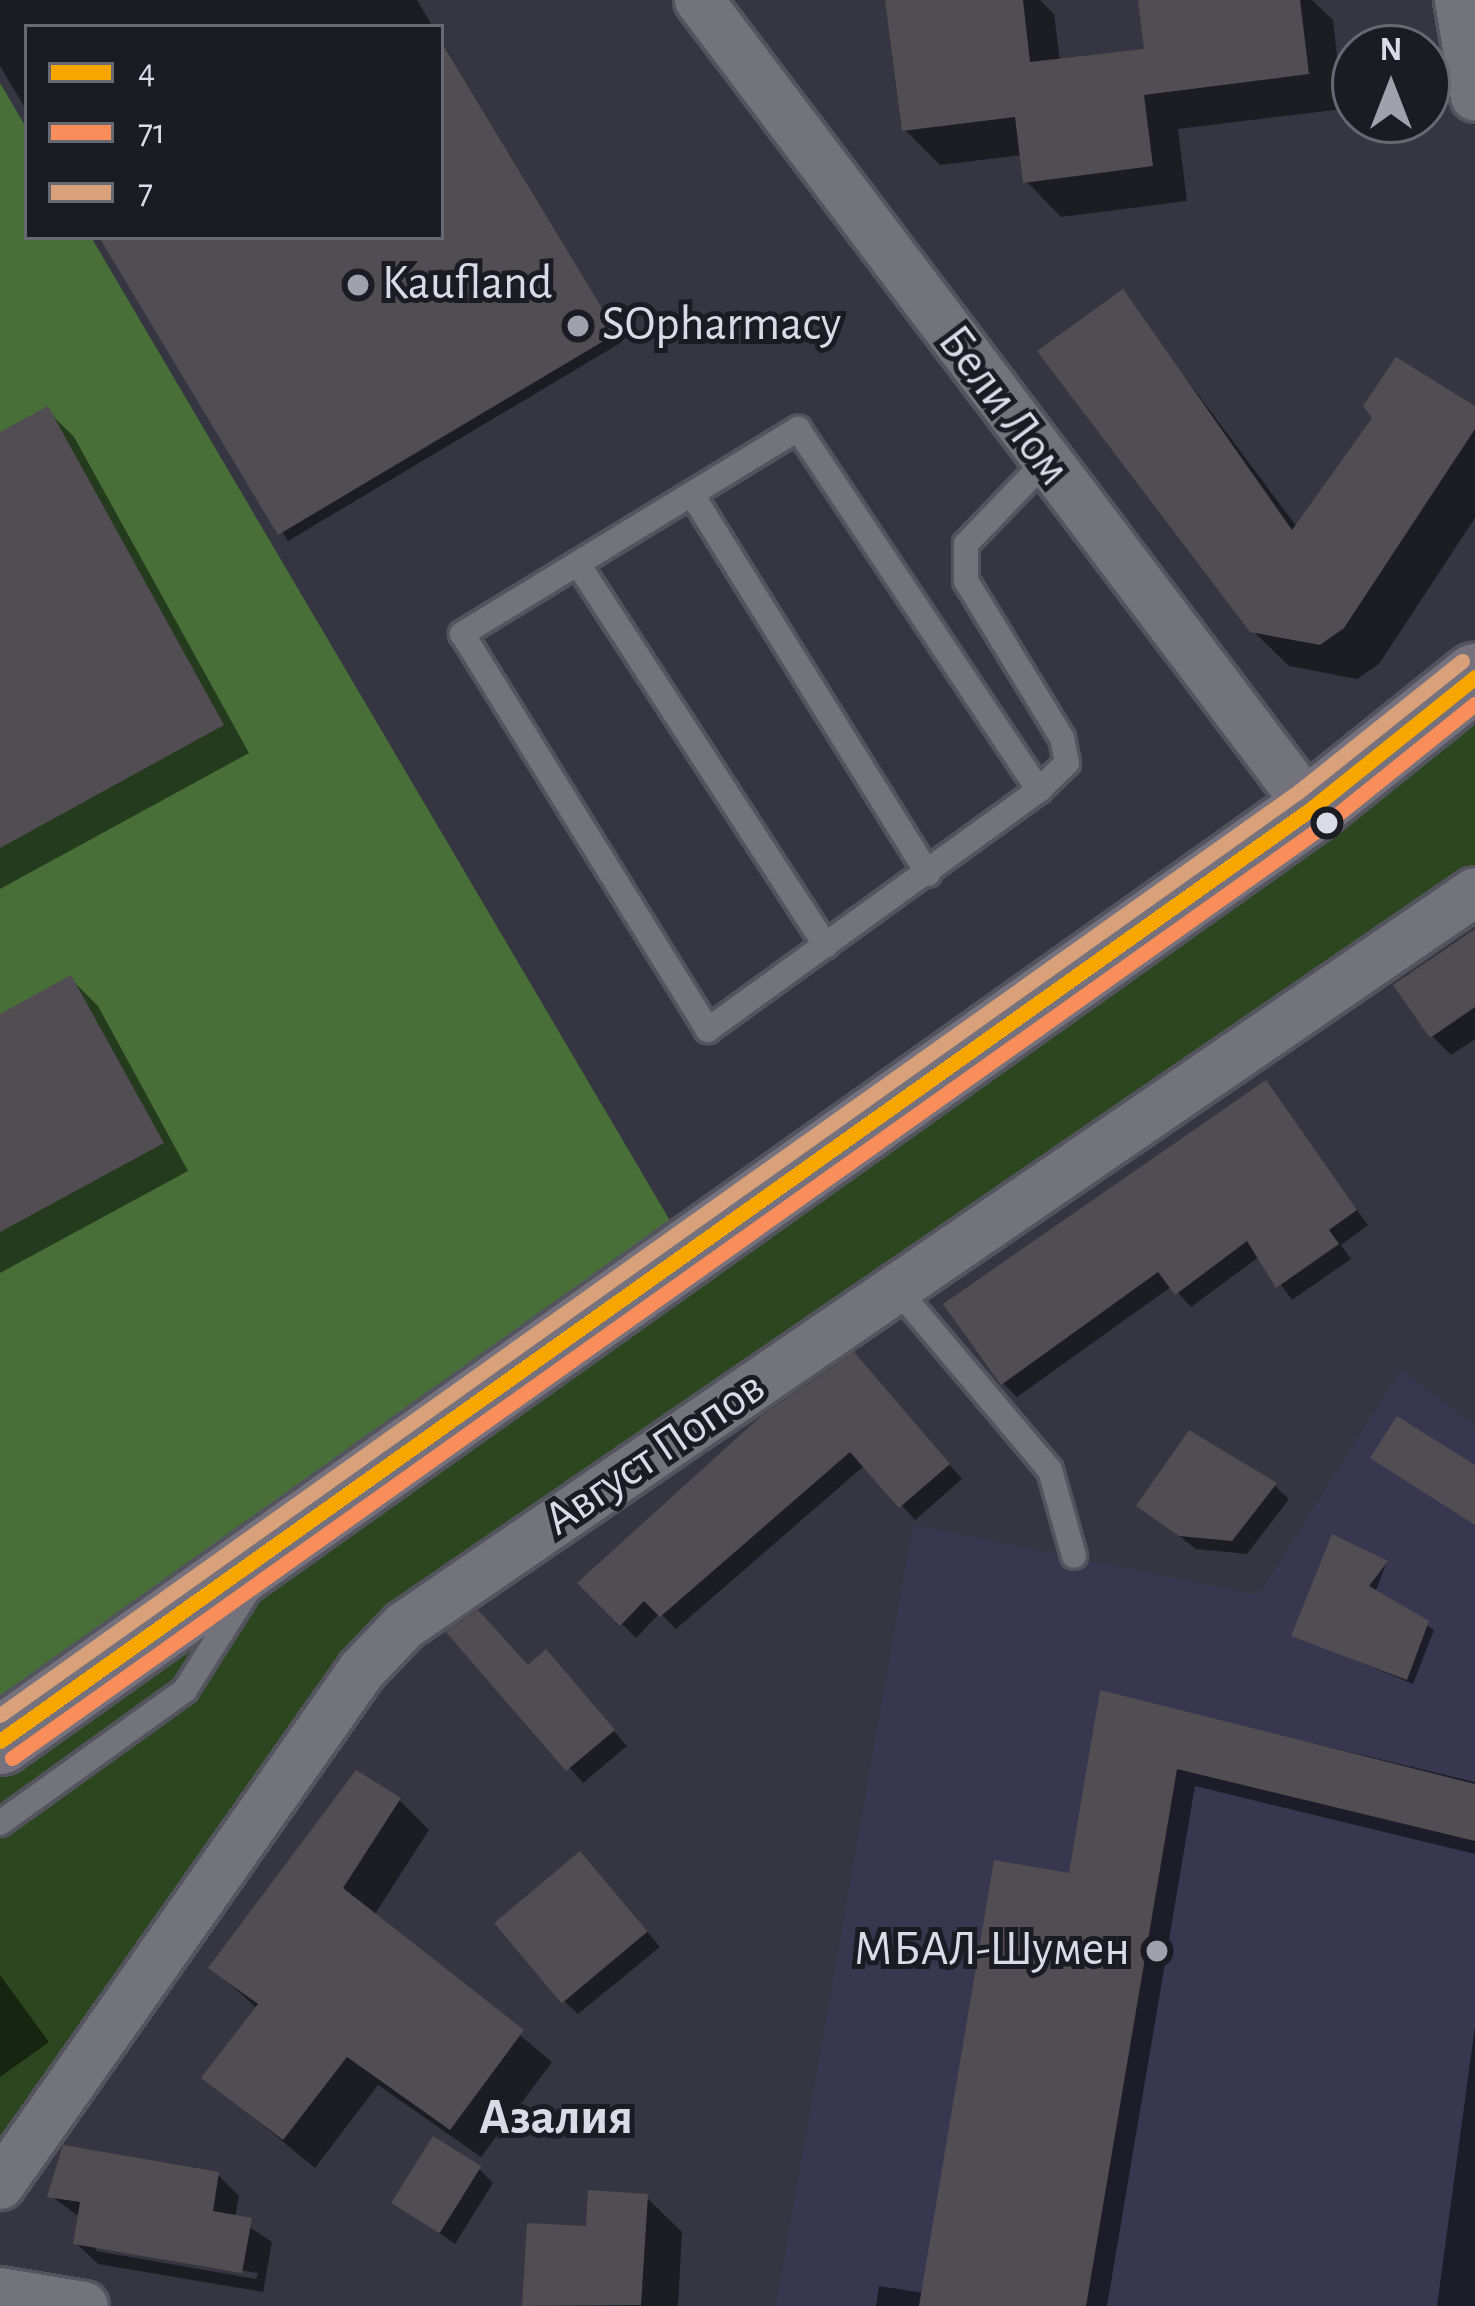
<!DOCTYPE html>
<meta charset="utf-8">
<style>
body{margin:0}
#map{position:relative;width:1475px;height:2306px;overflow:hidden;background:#363642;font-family:"Alegreya Sans",sans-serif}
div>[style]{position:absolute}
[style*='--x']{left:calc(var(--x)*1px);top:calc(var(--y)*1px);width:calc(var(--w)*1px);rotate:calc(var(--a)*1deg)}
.built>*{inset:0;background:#37374f}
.green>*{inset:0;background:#2c471f}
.forest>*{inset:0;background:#476f37}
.shadow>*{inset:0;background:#0007}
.building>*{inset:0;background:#524d53;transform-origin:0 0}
.roads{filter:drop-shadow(3px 0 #54545e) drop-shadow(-3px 0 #54545e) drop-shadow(0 3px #54545e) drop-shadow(0 -3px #54545e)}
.lane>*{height:24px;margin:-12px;padding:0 12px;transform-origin:12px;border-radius:12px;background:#73737c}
.street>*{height:48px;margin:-24px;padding:0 24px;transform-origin:24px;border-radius:24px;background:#73737c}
.secondary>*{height:66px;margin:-33px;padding:0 33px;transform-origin:33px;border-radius:33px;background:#76727d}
.bus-1>*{height:15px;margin:-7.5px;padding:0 7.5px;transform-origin:7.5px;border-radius:7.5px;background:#f7a600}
.bus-2>*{height:15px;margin:-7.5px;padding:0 7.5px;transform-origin:7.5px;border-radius:7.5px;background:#fa8e5a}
.bus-3>*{height:15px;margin:-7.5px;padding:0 7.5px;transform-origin:7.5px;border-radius:7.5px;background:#d9a179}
.dots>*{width:33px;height:33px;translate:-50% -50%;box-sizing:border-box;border:6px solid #1b1b24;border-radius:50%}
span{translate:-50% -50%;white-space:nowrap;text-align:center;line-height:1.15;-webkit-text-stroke:10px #1b1b24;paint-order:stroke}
.poi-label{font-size:48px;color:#dbdbe8}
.left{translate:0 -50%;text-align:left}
.right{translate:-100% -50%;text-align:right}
.street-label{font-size:48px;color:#dbdbe8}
.neighbourhood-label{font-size:51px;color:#dbdbe8;font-weight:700}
.legend{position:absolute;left:24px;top:24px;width:420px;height:216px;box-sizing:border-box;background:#1b1b24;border:3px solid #686872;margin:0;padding:15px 21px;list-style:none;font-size:36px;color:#dbdbe8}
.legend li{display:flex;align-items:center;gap:24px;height:60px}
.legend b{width:60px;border:3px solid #686872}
.north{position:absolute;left:1331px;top:24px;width:120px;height:120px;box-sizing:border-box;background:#1b1b24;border:3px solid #686872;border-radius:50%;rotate:0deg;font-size:33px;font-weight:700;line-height:48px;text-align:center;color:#dbdbe8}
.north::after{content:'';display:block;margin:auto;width:42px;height:54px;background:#a1a1ae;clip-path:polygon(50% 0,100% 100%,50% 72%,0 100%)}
</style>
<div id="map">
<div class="built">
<div style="clip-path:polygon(1401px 1370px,1475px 1426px,1475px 2306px,776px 2306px,913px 1525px,1259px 1595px)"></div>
</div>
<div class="green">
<div style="clip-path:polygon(1475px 677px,1475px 892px,404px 1626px,0 2185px,0 1741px)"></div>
</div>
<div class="forest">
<div style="clip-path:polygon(0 83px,27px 129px,27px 237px,91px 237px,685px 1246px,0 1741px)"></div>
</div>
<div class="shadow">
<div style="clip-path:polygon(0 0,417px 0,433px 27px,27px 27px,27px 111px,0 66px)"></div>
<div style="clip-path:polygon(888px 0,1040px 0,1054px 14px,1060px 61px,1147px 51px,1175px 0,1312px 0,1333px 20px,1343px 109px,1178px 129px,1187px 201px,1061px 217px,1026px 181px,1022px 155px,940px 165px,905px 130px)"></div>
<div style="clip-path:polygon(441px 40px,622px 342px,288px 541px,103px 237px,441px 237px)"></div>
<div style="clip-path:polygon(1122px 293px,1297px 527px,1475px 409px,1475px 518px,1379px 664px,1357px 679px,1289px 666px,1252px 630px)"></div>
<div style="clip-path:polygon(47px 410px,74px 437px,249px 753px,0 889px,0 436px)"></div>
<div style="clip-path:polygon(1475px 939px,1475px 1039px,1451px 1055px,1432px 1036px)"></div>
<div style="clip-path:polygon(71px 979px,98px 1006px,188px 1171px,0 1273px,0 1018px)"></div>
<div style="clip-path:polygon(1265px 1084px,1368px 1225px,1341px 1245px,1351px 1259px,1292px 1300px,1260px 1256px,1191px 1307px,1172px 1286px,1017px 1397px,1003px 1383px)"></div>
<div style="clip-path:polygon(867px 1370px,962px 1479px,915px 1520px,865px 1465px,676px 1629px,660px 1613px,636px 1638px,581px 1583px)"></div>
<div style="clip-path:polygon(1275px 1486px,1289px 1499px,1247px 1554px,1196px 1549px,1140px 1506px)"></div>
<div style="clip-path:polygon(1334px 1538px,1386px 1564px,1375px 1593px,1434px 1630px,1413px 1684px,1295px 1635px)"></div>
<div style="clip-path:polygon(451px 1632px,528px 1668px,559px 1667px,627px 1746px,583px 1783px)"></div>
<div style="clip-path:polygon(1102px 1693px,1475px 1782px,1475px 1854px,1195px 1786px,1107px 2306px,876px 2306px,879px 2286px,924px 2293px,1071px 1876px)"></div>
<div style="clip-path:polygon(399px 1800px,429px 1830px,375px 1914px,552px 2062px,481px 2157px,378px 2085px,315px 2168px,205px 2078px,258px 2009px,212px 1968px)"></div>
<div style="clip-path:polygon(594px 1868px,660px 1947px,578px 2014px,564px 2001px)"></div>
<div style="clip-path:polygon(0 1975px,49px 2042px,0 2077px)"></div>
<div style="clip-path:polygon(1475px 2026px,1475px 2306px,1437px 2306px)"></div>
<div style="clip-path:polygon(479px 2169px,493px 2183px,455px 2244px,395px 2202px)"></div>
<div style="clip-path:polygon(evenodd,218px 2175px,239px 2196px,235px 2218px,272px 2242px,263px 2292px,98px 2264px,76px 2243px,81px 2218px,51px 2196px,218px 2175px,96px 2245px,258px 2273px,256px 2279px,96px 2251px,96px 2245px)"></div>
<div style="clip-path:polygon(646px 2197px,682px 2232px,678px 2306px,525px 2306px,530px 2226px,589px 2229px)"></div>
</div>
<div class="building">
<div style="clip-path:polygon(885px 0,1023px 0,1030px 62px,1144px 49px,1138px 0,1300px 0,1309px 74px,1144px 95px,1153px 166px,1023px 183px,1015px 117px,902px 131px)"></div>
<div style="clip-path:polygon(441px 41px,617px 333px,278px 535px,99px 237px,441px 237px)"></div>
<div style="clip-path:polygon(1123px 289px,1292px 530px,1372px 418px,1363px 406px,1396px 357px,1475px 406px,1475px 429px,1344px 628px,1320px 645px,1250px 632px,1037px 351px)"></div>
<div style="clip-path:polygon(48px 406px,224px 725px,0 848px,0 432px)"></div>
<div style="clip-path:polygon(1475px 929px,1475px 1007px,1430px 1038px,1393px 985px)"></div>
<div style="clip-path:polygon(71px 975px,164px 1143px,0 1232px,0 1014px)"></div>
<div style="clip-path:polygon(1266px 1080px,1357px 1210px,1329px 1230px,1339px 1244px,1276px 1288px,1247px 1241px,1175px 1295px,1158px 1272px,1001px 1385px,943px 1304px)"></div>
<div style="clip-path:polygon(854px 1352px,950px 1464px,899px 1508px,850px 1452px,660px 1617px,644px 1601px,620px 1626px,577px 1583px,760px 1417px)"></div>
<div style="clip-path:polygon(1397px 1416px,1475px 1465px,1475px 1525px,1370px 1458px)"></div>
<div style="clip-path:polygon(1189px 1430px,1277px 1483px,1232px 1541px,1179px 1536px,1136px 1506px)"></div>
<div style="clip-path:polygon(1332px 1534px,1388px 1561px,1369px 1586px,1429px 1621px,1407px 1680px,1291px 1636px)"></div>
<div style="clip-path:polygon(478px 1610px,528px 1665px,546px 1649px,615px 1730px,566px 1771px,446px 1632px)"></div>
<div style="clip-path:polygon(1100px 1690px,1475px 1784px,1475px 1841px,1177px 1769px,1086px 2306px,919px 2306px,994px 1860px,1069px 1873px)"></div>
<div style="clip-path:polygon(356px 1770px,401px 1798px,343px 1888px,524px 2030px,450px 2130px,347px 2057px,283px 2140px,201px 2078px,258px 2004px,208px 1968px)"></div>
<div style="left:580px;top:1851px;width:105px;height:112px;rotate:50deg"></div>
<div style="left:433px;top:2136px;width:57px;height:79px;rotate:32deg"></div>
<div style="clip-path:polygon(63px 2145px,219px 2172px,213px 2211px,252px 2218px,242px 2273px,73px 2244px,80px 2202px,47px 2197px)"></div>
<div style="clip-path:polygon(588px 2190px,648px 2194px,641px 2305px,522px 2306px,527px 2223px,586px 2226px)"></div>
</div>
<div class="roads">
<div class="lane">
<div style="--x:798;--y:429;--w:434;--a:56.3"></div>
<div style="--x:1039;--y:790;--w:409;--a:144.1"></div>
<div style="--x:708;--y:1030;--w:466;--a:-121.8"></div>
<div style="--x:462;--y:634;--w:394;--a:-31.4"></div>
<div style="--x:693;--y:496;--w:445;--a:58.1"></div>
<div style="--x:578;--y:564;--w:455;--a:57"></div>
<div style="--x:1039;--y:790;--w:39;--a:-44"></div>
<div style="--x:1067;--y:763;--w:25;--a:-101"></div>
<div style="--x:1062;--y:738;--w:184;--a:-121.4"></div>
<div style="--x:966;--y:581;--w:37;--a:-90"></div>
<div style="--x:966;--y:544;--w:114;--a:-46.1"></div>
<div style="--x:896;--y:1288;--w:238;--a:49.8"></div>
<div style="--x:1050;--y:1470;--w:89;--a:74.4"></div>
<div style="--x:0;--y:1823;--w:228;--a:-35.7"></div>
<div style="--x:185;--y:1690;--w:120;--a:-57.6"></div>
</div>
<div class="street">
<div style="--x:699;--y:0;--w:1014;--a:52.89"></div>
<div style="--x:1459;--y:0;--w:98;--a:80.6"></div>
<div style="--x:0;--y:2185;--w:629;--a:-54.9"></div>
<div style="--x:362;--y:1670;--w:61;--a:-46.3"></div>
<div style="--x:404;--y:1626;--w:1298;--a:-34.42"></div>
<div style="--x:0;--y:2292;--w:85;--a:9.5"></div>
</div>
<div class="secondary">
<div style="--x:0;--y:1741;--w:1609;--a:-35.41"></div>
<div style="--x:1311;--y:809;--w:211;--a:-38.8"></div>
</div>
</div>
<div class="bus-1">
<div style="--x:0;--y:1741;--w:1609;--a:-35.41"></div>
<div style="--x:1311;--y:809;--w:211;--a:-38.8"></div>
</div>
<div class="bus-2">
<div style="--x:12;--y:1758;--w:1609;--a:-35.41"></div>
<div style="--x:1323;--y:826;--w:195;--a:-38.8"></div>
</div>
<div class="bus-3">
<div style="--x:0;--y:1715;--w:1593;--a:-35.42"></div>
<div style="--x:1298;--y:792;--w:210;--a:-38.6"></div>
</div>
<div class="dots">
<div style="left:358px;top:285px;background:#a1a1ae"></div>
<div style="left:578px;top:326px;background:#a1a1ae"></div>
<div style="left:1327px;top:823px;background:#dbdbe8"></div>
<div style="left:1157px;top:1951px;background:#a1a1ae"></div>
</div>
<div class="poi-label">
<span class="left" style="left:382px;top:285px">Kaufland</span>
<span class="left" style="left:602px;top:326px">SOpharmacy</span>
<span class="right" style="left:1130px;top:1951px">МБАЛ-Шумен</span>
</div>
<div class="street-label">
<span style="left:1003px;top:406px;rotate:53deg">Бели Лом</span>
<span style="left:655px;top:1454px;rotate:-34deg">Август Попов</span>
</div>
<div class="neighbourhood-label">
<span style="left:556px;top:2118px">Азалия</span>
</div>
<ul class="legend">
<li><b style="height:15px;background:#f7a600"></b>4</li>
<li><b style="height:15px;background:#fa8e5a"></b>71</li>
<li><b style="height:15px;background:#d9a179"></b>7</li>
</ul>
<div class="north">N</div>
</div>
